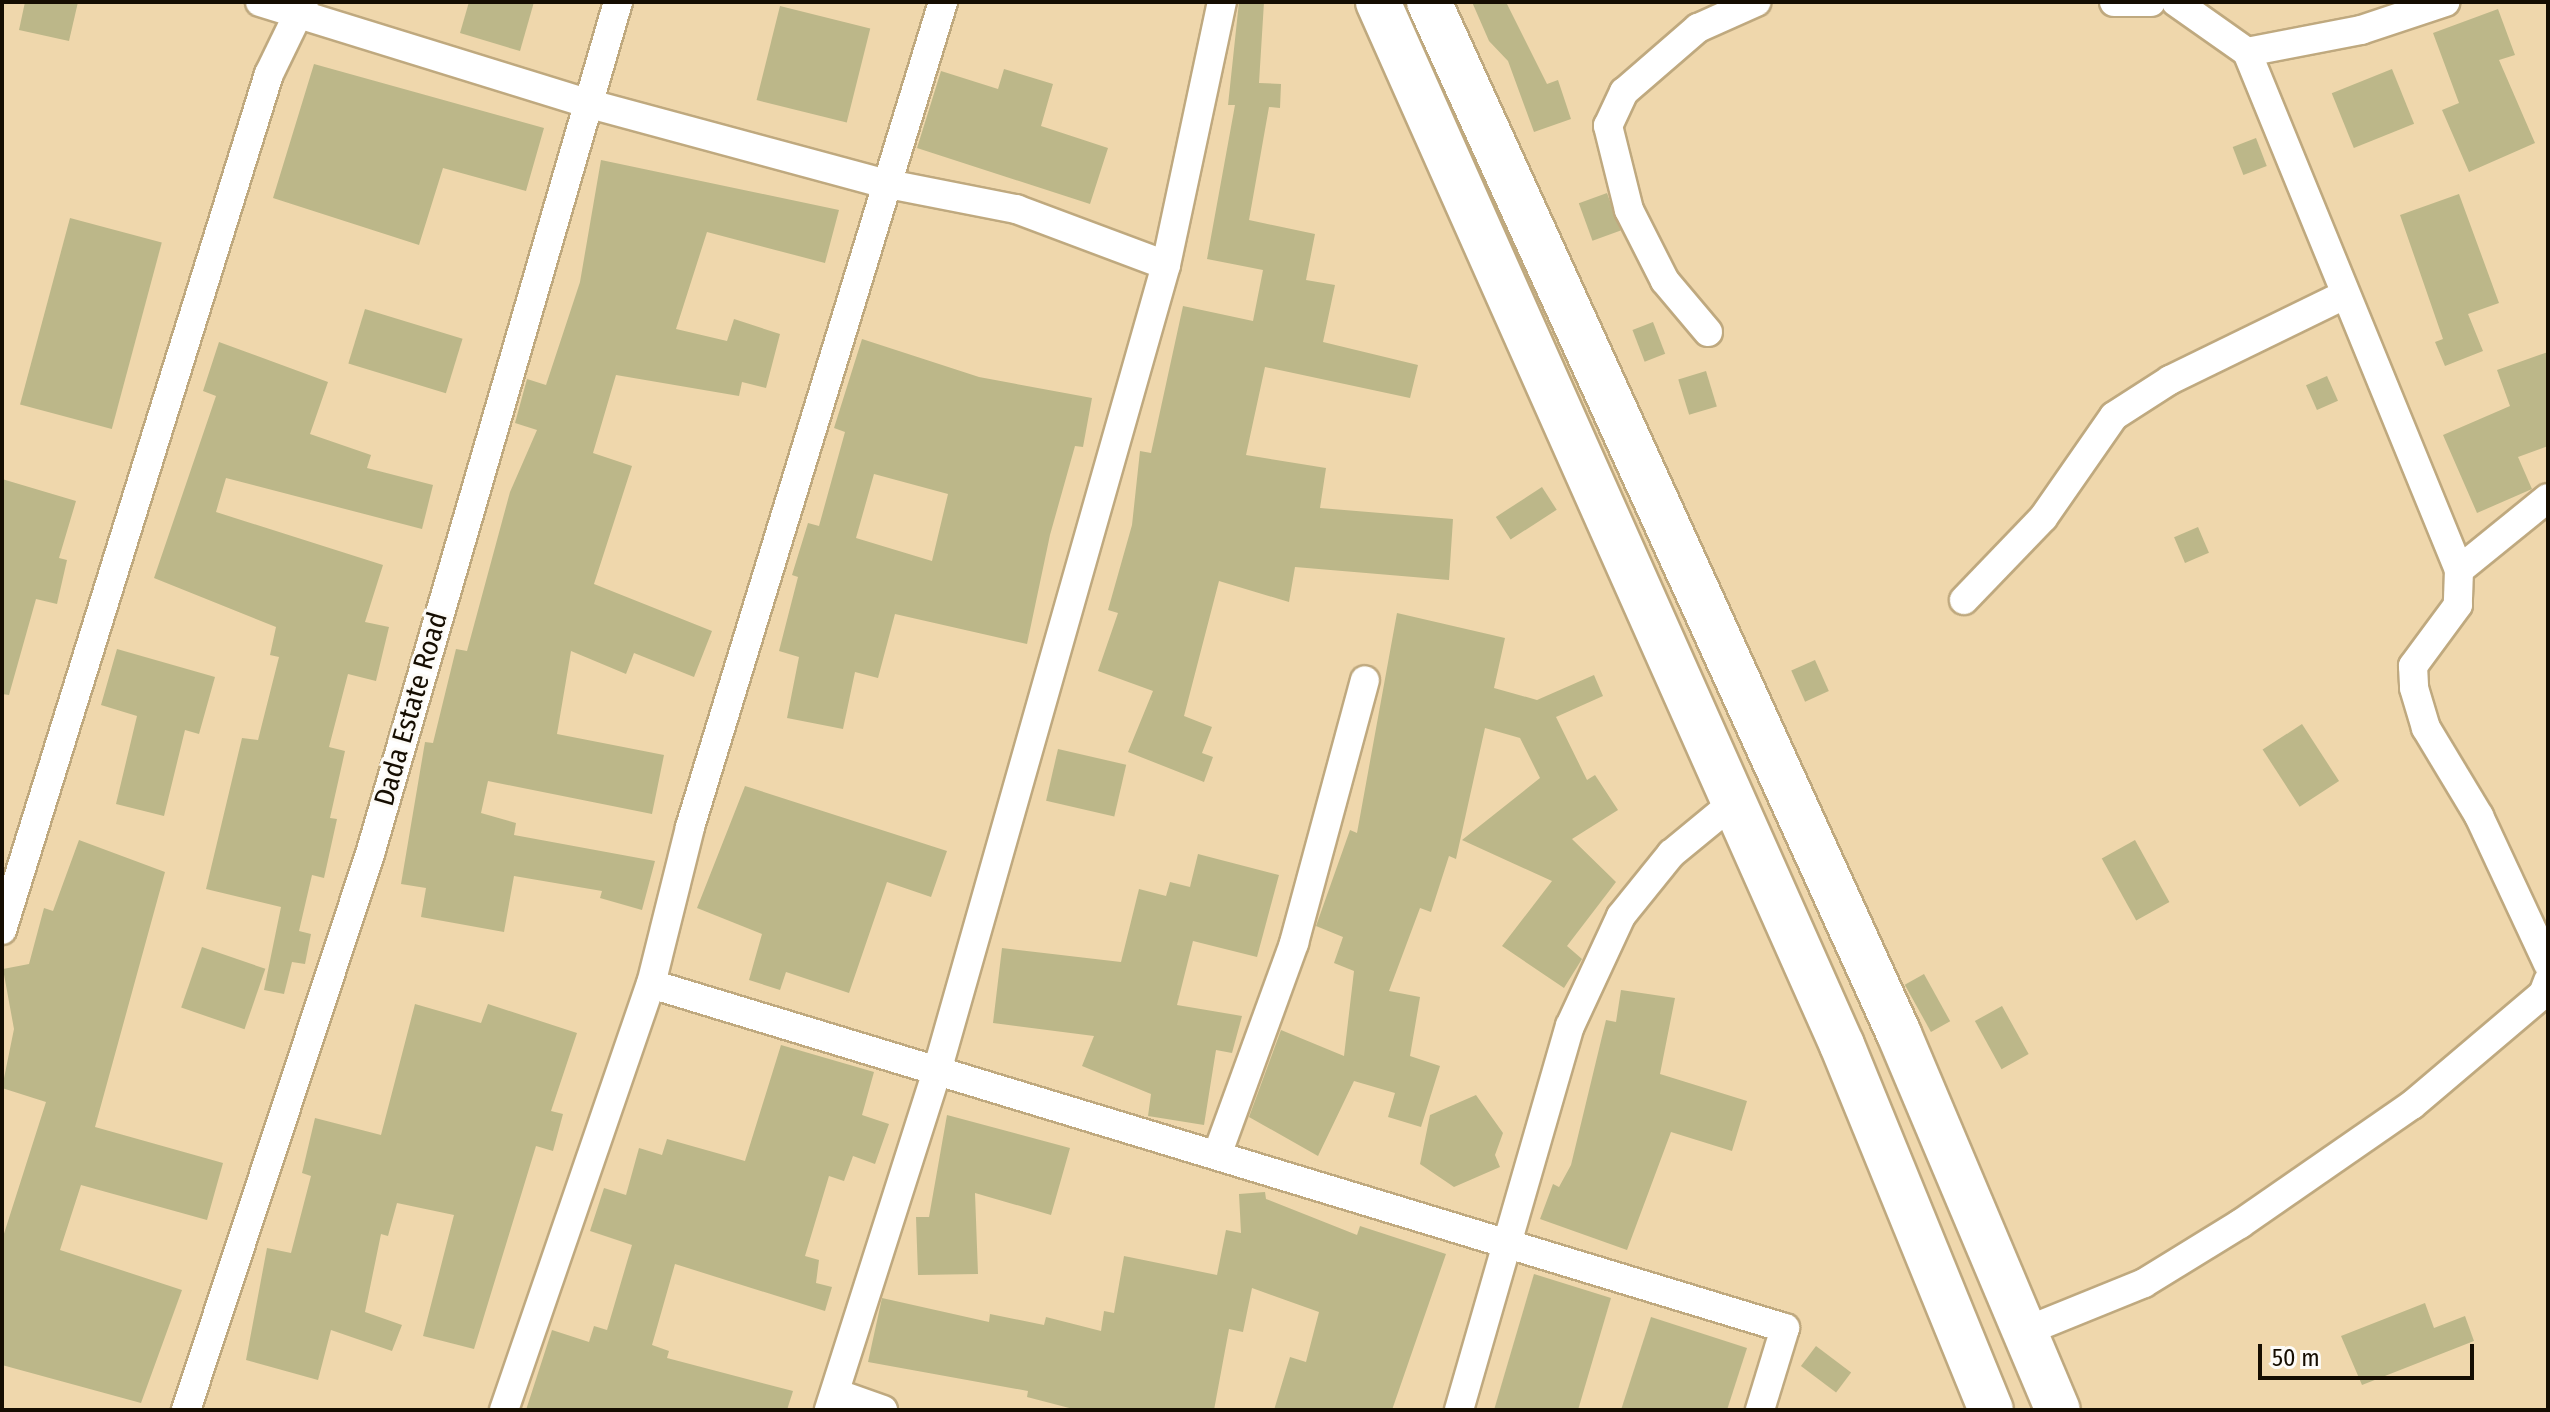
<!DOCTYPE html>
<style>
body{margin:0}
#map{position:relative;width:2550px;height:1412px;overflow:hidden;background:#efd7ac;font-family:"Fira Sans Condensed",sans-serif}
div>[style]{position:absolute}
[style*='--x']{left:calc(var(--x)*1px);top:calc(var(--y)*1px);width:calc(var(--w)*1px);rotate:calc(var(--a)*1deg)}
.building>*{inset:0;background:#bcb789;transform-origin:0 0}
.roads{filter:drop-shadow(2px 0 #bfa97f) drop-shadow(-2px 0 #bfa97f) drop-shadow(0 2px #bfa97f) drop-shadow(0 -2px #bfa97f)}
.minor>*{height:28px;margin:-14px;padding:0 14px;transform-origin:14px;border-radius:14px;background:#fff}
.trunk>*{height:44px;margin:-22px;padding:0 22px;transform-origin:22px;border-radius:22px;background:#fff}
span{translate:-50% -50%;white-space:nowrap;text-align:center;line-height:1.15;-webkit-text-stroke:6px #fdfbf7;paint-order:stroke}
.street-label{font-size:28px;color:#150d01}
.frame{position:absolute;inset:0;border:4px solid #150d01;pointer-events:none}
.scale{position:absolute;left:2258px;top:1344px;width:216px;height:36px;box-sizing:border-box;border:4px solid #150d01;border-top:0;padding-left:10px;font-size:24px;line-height:28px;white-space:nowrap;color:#150d01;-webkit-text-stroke:6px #fdfbf7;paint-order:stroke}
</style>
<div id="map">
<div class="building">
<div style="clip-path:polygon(25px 2px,78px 2px,69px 41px,19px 30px)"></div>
<div style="clip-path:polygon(469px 2px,534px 2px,520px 51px,460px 33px)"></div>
<div style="clip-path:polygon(1239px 2px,1264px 2px,1259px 83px,1281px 84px,1280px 108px,1269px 107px,1249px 220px,1315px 234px,1306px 280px,1335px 285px,1323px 342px,1418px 365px,1410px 398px,1265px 367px,1246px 455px,1326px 468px,1320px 508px,1453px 519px,1449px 580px,1295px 567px,1289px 602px,1219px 581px,1184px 716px,1212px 727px,1202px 753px,1213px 757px,1204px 782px,1128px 752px,1153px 691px,1098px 671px,1118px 613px,1108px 610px,1132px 525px,1140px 451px,1151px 453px,1183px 306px,1253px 321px,1263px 270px,1207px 259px,1235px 105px,1228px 105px)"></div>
<div style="clip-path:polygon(1472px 2px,1506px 2px,1547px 84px,1558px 80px,1571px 119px,1534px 132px,1508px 61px,1489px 41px)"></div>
<div style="left:780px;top:6px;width:93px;height:97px;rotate:14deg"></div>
<div style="clip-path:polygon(2498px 9px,2515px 55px,2499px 60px,2535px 143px,2469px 172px,2442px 110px,2459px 103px,2433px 33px)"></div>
<div style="clip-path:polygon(314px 64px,544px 128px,526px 191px,443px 168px,419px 245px,273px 198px)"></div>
<div style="clip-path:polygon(1004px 69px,1053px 84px,1041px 126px,1108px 148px,1090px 204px,917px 148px,941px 71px,998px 89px)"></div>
<div style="left:2392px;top:69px;width:59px;height:65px;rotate:68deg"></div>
<div style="left:2256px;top:138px;width:30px;height:25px;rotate:69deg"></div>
<div style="clip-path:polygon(601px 160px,839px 210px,825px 263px,707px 232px,676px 329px,727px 341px,734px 319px,780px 334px,766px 388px,742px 382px,739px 396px,616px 375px,593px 453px,632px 466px,594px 584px,712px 631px,694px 677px,634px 653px,626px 674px,571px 651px,557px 734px,664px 755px,652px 814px,488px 781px,481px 813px,516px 823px,514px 835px,655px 861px,642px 910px,600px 898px,602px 891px,514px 876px,504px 932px,421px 917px,426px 888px,401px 884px,425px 742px,433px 743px,456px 649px,467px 651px,510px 492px,537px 430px,515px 423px,527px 379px,546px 385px,580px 282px)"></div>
<div style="left:1607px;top:193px;width:40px;height:30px;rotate:70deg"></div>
<div style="clip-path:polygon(2459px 194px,2499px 303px,2468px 314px,2483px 351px,2445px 366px,2435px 342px,2443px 339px,2400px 215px)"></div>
<div style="left:70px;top:218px;width:95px;height:193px;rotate:15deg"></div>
<div style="left:365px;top:309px;width:102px;height:57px;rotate:17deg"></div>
<div style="left:1653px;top:322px;width:34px;height:22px;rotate:69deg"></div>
<div style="clip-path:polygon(evenodd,862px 339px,979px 377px,1092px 398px,1083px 447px,1075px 446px,1050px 535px,1027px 644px,895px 614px,878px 678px,855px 672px,843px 729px,787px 718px,799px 657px,779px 651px,798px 577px,792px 575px,808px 523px,819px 526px,845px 432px,834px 428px,862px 339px,874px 474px,948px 494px,932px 561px,856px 538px,874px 474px)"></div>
<div style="clip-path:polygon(219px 342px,328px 382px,310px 434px,371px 455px,367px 468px,433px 485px,422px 529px,226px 478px,216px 512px,383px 565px,365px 622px,389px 627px,376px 681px,348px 674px,329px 747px,345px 751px,330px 818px,337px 819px,324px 878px,312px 875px,299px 931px,311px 934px,305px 964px,292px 962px,284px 994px,264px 990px,281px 907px,206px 889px,242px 738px,258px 740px,279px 657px,270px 655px,276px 627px,154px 578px,216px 396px,203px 391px)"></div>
<div style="clip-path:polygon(2548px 352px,2548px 446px,2518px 457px,2532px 489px,2477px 513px,2443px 435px,2510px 406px,2497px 370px)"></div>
<div style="left:1706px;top:371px;width:37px;height:29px;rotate:73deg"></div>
<div style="left:2327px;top:376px;width:27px;height:23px;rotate:66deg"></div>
<div style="clip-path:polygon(2px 479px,76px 501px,59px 558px,67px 560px,57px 604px,36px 599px,9px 695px,2px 694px)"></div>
<div style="left:1542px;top:487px;width:27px;height:55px;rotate:57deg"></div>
<div style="left:2198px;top:527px;width:28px;height:26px;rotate:67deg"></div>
<div style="clip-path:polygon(1397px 613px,1505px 638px,1494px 688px,1537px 700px,1594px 675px,1603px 696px,1556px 717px,1587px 780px,1595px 775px,1618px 810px,1572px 839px,1616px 882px,1567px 946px,1582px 959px,1564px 988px,1502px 946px,1552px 881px,1462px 840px,1540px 778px,1520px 738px,1485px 728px,1456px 859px,1449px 856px,1431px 912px,1420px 908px,1389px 991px,1420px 997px,1410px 1056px,1440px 1066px,1421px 1127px,1388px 1117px,1395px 1093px,1354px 1081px,1318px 1156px,1249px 1117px,1281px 1030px,1344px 1056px,1354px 971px,1334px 963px,1343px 937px,1316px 926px,1350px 830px,1357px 833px)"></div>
<div style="clip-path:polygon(117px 649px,215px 677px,199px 734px,185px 730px,164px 816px,116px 804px,137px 716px,101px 705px)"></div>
<div style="left:1815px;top:660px;width:34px;height:26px;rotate:66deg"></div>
<div style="left:2302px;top:724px;width:68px;height:47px;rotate:57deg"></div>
<div style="left:1058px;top:749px;width:70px;height:53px;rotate:13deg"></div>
<div style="clip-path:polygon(745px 786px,947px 851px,931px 897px,887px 882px,849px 993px,786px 972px,780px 990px,749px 980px,762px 934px,697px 908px)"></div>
<div style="clip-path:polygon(79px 840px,165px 872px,95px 1127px,223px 1163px,207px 1220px,81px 1185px,60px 1250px,182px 1290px,141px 1403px,2px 1365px,2px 1240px,46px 1102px,2px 1088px,14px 1029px,3px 969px,29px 964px,44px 908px,53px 911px)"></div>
<div style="left:2135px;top:840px;width:71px;height:38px;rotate:61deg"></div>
<div style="clip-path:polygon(1198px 854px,1279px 875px,1257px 957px,1193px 941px,1177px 1005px,1242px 1016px,1232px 1053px,1216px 1050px,1204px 1125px,1148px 1116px,1151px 1094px,1082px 1066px,1094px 1036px,993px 1023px,1002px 948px,1121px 962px,1139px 889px,1166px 896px,1170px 882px,1190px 887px)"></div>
<div style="left:202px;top:947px;width:67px;height:64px;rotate:19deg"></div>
<div style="left:1924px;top:974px;width:54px;height:22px;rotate:61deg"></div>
<div style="clip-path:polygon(1621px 990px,1675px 998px,1660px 1074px,1747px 1101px,1732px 1151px,1671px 1132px,1627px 1250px,1540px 1219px,1553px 1184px,1559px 1187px,1571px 1165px,1606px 1020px,1616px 1022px)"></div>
<div style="clip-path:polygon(415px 1004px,481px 1023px,488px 1004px,577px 1033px,551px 1111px,563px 1114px,553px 1151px,536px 1146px,474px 1349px,423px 1336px,454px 1215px,397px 1203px,388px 1236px,381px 1234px,365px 1312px,402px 1325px,392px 1351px,331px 1330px,318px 1380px,246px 1360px,267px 1248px,291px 1253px,311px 1176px,302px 1173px,315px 1118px,381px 1135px)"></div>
<div style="left:2002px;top:1006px;width:55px;height:31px;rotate:61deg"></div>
<div style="clip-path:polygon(781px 1045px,874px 1072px,862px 1115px,889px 1124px,875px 1164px,853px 1156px,844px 1181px,829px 1176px,805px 1256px,819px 1260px,816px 1283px,832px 1287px,825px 1311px,675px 1264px,652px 1345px,669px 1351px,667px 1358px,793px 1391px,787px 1410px,526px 1410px,552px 1330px,589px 1342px,594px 1326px,607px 1330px,632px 1245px,590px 1231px,604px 1188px,626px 1195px,639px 1148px,662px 1155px,667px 1139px,745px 1161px)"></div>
<div style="clip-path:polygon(1476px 1095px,1503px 1133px,1495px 1155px,1500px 1167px,1454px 1187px,1420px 1164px,1430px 1115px)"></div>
<div style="clip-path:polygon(947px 1115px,1070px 1148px,1051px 1215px,975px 1193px,978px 1274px,918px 1275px,916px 1217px,929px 1217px)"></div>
<div style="clip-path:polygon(1265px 1192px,1266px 1199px,1357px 1235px,1360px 1226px,1446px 1254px,1392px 1410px,1274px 1410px,1290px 1357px,1306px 1362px,1319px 1312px,1252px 1288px,1243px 1332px,1229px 1329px,1214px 1410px,1077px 1410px,1027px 1397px,1028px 1391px,868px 1362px,882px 1298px,989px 1322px,990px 1314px,1044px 1325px,1046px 1317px,1101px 1331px,1104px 1311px,1114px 1313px,1124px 1256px,1217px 1275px,1226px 1230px,1241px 1233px,1239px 1194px)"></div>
<div style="clip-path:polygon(1534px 1274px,1611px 1298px,1578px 1410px,1494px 1410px)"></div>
<div style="clip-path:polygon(2425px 1303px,2434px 1328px,2465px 1316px,2474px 1341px,2362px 1385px,2341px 1336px)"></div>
<div style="clip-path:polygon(1651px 1317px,1747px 1348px,1727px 1410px,1621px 1410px)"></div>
<div style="left:1816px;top:1346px;width:44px;height:25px;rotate:37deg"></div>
</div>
<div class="roads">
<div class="minor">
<div style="--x:260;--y:2;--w:341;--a:17.2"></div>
<div style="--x:586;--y:103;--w:308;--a:15.1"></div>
<div style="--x:883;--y:183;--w:136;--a:11.1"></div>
<div style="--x:1016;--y:209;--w:160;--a:20.5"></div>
<div style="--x:1166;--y:265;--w:838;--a:105.86"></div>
<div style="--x:937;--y:1071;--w:356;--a:107.7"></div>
<div style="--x:2114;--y:2;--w:37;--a:0"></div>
<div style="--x:2176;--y:2;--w:87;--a:35.2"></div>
<div style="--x:2247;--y:52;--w:560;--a:67.74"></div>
<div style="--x:2459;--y:570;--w:35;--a:92"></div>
<div style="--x:2458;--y:605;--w:76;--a:126.4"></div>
<div style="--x:2413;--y:666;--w:22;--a:87"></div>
<div style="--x:2414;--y:688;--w:42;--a:73.3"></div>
<div style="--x:2426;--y:728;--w:103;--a:58.9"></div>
<div style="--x:2479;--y:816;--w:163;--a:65"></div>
<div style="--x:2247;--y:52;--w:116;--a:-10.9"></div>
<div style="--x:2361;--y:30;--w:89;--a:-18.4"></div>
<div style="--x:1166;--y:265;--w:269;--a:-78"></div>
<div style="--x:1708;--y:332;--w:67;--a:-130.1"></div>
<div style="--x:1665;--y:281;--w:80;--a:-116.9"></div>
<div style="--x:1629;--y:210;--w:87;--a:-104"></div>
<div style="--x:1608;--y:126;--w:38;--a:-65"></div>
<div style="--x:1624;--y:92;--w:98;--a:-40.9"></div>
<div style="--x:1698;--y:28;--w:64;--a:-24.1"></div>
<div style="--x:2459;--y:570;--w:114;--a:-39"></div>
<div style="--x:1964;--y:600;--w:114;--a:-46.1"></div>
<div style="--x:2043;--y:518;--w:124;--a:-55.2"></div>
<div style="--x:2114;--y:416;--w:67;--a:-32.7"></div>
<div style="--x:2170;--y:380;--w:191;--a:-26"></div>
<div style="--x:2;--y:930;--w:897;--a:-72.68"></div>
<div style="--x:269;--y:74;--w:80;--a:-64.1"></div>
<div style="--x:651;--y:984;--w:1185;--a:16.88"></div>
<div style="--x:1785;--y:1328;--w:86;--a:107"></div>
<div style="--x:1217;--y:1155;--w:226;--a:-70"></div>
<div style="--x:1294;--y:943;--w:272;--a:-74.9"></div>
<div style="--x:2026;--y:1331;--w:127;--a:-22.1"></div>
<div style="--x:2144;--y:1283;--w:113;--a:-31.6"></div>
<div style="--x:2240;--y:1224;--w:209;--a:-34.7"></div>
<div style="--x:2412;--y:1105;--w:172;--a:-40.3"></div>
<div style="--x:2543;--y:994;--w:14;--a:-69"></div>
<div style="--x:835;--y:1393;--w:51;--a:19.5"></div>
<div style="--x:186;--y:1410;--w:586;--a:-71.69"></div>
<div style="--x:370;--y:854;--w:887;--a:-73.77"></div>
<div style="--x:504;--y:1410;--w:451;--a:-71"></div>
<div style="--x:651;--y:984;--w:162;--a:-76"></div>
<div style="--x:690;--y:827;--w:863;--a:-72.95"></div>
<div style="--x:1459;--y:1410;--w:400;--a:-73.9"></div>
<div style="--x:1570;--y:1026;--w:121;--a:-65.1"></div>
<div style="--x:1621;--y:916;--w:80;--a:-51.1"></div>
<div style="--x:1671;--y:854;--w:82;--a:-39.5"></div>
</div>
<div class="trunk">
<div style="--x:1378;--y:2;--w:1142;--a:66.02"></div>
<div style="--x:1842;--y:1045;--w:394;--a:67.8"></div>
<div style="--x:1429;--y:2;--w:1134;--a:65.51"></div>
<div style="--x:1899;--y:1034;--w:408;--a:67.1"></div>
</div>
</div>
<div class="street-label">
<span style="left:411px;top:709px;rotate:-74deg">Dada Estate Road</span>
</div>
<div class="frame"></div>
<div class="scale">50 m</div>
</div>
